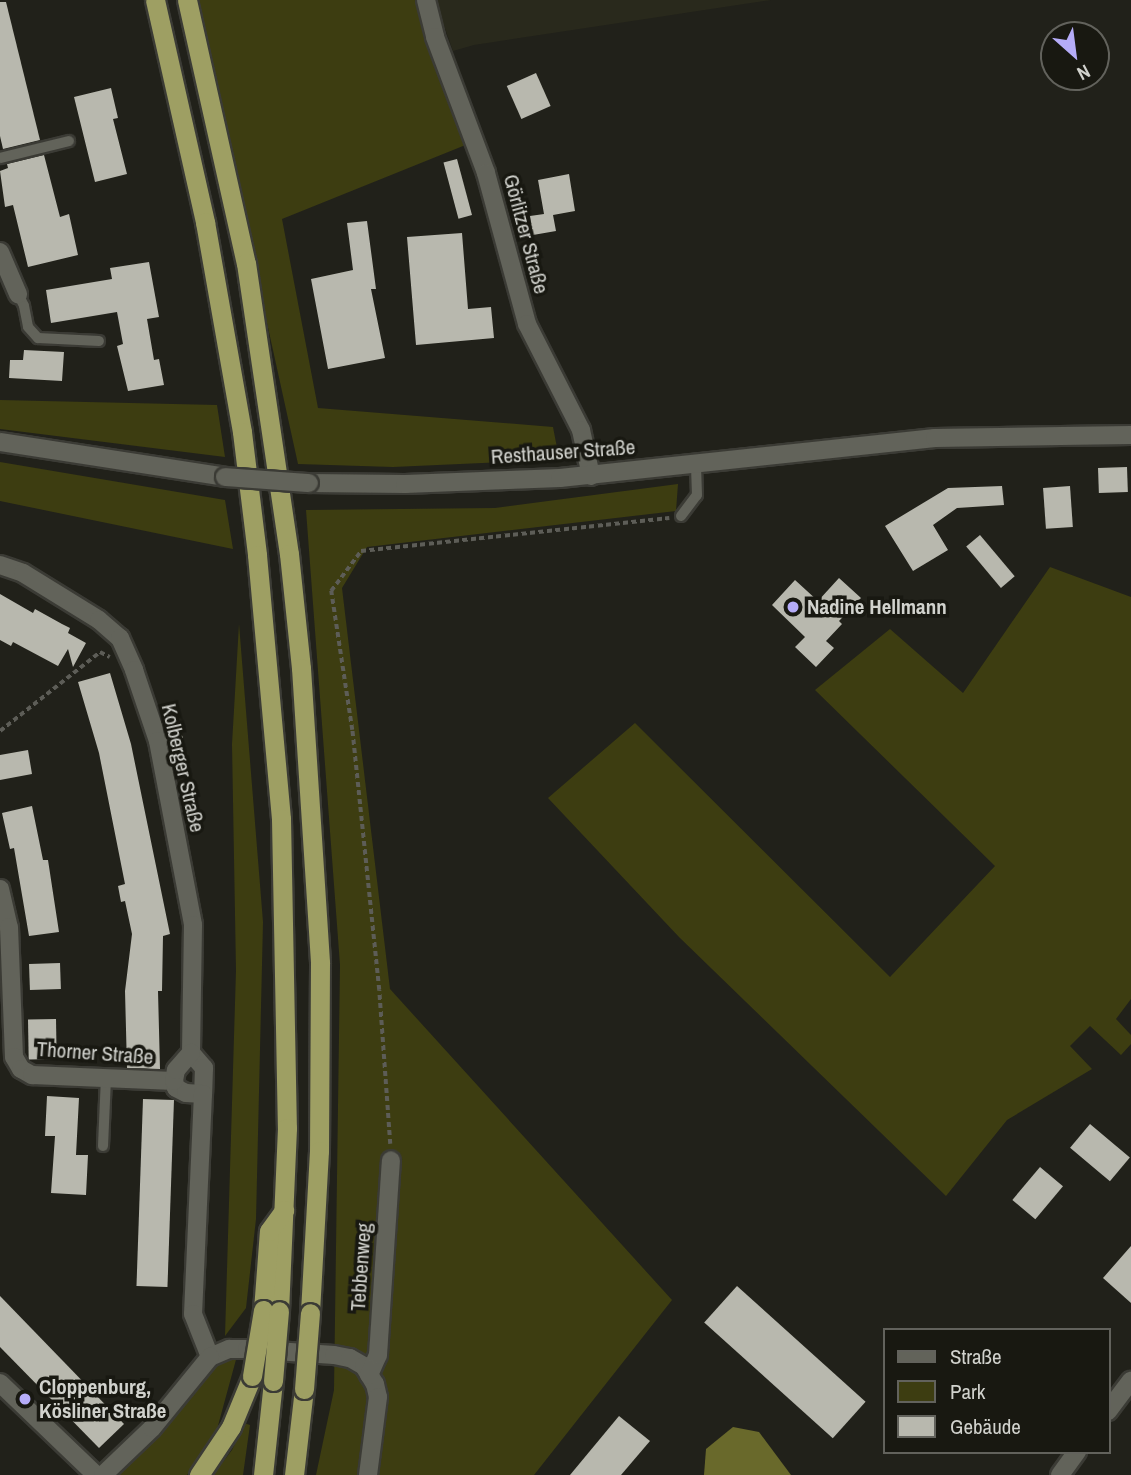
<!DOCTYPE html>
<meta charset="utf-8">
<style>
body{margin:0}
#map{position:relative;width:1131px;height:1475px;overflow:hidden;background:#21211a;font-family:"Archivo Narrow",sans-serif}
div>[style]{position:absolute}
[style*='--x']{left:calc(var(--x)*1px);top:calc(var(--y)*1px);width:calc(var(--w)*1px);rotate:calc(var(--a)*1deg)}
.built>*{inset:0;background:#29291c}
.green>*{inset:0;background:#3d3d11}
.water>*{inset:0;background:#69692b}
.building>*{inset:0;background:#b8b8ae;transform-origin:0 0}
.path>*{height:3.5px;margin-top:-1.75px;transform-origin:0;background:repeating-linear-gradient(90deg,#5d5d57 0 5px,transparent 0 8.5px)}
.roads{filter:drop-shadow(2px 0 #3b3b35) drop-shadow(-2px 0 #3b3b35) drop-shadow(0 2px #3b3b35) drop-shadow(0 -2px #3b3b35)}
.service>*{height:10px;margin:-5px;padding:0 5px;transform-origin:5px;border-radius:5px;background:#62635a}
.minor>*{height:18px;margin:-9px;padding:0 9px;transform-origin:9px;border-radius:9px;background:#62635a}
.tertiary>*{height:18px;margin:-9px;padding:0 9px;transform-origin:9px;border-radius:9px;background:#62635a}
.trunk>*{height:19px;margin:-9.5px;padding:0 9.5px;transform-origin:9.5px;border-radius:9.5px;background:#9e9f63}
.bridges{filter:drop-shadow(2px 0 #3b3b35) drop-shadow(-2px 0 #3b3b35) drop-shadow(0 2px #3b3b35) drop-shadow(0 -2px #3b3b35)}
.tertiary-bridge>*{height:18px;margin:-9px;padding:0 9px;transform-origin:9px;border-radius:9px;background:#62635a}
.trunk-bridge>*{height:19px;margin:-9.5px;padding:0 9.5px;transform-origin:9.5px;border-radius:9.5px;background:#9e9f63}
.dots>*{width:19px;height:19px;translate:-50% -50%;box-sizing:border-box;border:4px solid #181811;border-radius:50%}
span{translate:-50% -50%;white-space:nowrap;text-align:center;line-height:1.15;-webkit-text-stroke:7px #181811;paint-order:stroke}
.street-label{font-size:21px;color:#d1d2cd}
.poi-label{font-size:21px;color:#d1d2cd;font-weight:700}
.left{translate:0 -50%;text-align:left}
.legend{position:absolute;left:883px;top:1328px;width:228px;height:126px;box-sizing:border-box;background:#181811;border:2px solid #62625c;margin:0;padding:9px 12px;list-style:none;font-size:21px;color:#d1d2cd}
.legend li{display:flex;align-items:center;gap:14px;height:35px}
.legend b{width:35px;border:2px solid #62625c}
.north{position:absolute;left:1040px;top:21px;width:70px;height:70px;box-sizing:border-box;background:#181811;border:2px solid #62625c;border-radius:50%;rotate:152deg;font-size:19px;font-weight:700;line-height:28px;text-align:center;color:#d1d2cd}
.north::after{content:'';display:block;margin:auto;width:24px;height:32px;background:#b5acf8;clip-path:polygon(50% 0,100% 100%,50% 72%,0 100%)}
</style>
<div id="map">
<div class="built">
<div style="clip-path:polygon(435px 0,771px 0,474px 45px,453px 51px)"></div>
</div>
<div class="green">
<div style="clip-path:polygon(196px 0,417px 0,426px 38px,468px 144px,282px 219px,318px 408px,553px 427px,558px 453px,546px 460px,393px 467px,298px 464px)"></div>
<div style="clip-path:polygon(0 400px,217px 405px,225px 457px,0 429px)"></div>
<div style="clip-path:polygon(0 462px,225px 500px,233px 549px,0 501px)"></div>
<div style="clip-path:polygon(678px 484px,676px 511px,367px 547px,342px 588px,390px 989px,672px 1300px,534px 1475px,316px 1475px,334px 1390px,340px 965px,306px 510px,495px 508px)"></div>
<div style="clip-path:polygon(1050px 567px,1131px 597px,1131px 999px,1116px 1019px,1131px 1035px,1131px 1044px,1121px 1055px,1090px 1026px,1070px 1046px,1092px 1069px,1007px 1120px,946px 1196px,679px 937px,548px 798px,635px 723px,890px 977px,995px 866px,815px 690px,890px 629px,963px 693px)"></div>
<div style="clip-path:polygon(239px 624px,263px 922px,256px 1219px,246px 1308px,225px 1336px,236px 970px,232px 744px)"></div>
<div style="clip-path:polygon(232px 1356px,237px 1356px,213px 1444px,187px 1475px,117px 1475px,157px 1437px,214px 1364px)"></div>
<div style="clip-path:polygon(244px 1423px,250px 1425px,243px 1475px,213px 1475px,232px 1450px)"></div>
</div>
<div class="water">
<div style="clip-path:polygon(733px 1427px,759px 1432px,791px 1475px,704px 1475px,706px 1449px)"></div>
</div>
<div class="building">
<div style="clip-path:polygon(0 2px,6px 2px,40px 140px,3px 149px,0 136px)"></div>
<div style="left:536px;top:73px;width:36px;height:32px;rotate:66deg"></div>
<div style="clip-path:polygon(111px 88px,118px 118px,113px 119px,127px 174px,95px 182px,74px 97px)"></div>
<div style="clip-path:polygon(44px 155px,60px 217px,69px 214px,78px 255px,28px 267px,13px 205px,5px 207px,0 171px,8px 168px,7px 164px)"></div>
<div style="left:457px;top:159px;width:58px;height:14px;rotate:75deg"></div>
<div style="clip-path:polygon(569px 174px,575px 211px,553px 215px,556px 231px,533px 235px,530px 216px,544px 214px,538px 180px)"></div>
<div style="clip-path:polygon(367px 221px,376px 289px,371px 289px,385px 358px,328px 369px,311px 279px,353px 270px,347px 223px)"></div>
<div style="clip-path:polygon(462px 233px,468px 309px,491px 307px,494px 338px,416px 345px,407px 237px)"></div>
<div style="clip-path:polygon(149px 262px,159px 317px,147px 319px,154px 360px,159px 359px,164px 385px,128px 391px,117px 346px,123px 344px,117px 312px,51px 323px,46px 290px,112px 279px,110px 268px)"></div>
<div style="clip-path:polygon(24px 350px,64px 352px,62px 381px,9px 378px,10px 360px,23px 360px)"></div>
<div style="left:1127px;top:467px;width:25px;height:29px;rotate:88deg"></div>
<div style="clip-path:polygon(1002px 486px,1004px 505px,957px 508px,933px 525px,948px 550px,913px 571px,885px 526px,948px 488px)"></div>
<div style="left:1070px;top:486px;width:41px;height:27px;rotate:86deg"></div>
<div style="left:980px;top:535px;width:54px;height:18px;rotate:50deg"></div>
<div style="clip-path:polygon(839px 578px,861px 598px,839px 621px,842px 624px,826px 641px,834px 648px,816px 667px,795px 647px,805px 637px,772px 605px,795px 580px,818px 601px)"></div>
<div style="clip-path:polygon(0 594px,33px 613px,35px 609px,62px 624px,70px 628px,68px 633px,86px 643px,73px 667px,68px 649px,58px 666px,13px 642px,11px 646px,0 640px)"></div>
<div style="clip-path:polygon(110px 673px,131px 744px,170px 934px,163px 936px,162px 991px,158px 991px,160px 1069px,127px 1068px,125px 991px,132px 934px,125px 901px,121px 902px,118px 886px,125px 884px,99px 753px,78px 682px)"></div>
<div style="clip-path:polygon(172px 709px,183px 738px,170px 743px,161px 714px)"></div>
<div style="clip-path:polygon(28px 750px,32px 774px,0 780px,0 755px)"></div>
<div style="clip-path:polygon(32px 806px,43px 860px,48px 860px,59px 932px,29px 936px,14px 848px,10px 849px,2px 813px)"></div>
<div style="left:60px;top:963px;width:26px;height:31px;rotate:88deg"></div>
<div style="left:56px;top:1019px;width:40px;height:28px;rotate:89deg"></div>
<div style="clip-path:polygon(47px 1096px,79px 1098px,76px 1155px,88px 1155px,86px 1195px,51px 1193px,55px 1136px,45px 1136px)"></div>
<div style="left:143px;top:1099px;width:31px;height:187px;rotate:2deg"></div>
<div style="left:1090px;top:1124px;width:52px;height:31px;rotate:40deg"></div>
<div style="left:1040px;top:1167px;width:30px;height:43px;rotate:40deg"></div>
<div style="clip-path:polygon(1131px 1246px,1131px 1303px,1103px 1278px)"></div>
<div style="left:737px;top:1286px;width:173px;height:49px;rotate:42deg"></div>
<div style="clip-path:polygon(0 1296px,124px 1424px,99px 1448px,0 1347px)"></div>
<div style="clip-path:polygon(619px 1416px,650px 1441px,621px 1475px,570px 1475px)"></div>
</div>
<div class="path">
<div style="--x:0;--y:731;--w:127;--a:-38.3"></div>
<div style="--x:100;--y:652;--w:11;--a:27"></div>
<div style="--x:390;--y:1144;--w:154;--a:-94.1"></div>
<div style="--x:379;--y:990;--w:261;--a:-95.9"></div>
<div style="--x:352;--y:730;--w:141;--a:-98.6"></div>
<div style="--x:331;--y:591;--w:50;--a:-53.1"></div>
<div style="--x:361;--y:551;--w:310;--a:-6.1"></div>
</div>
<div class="roads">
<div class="service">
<div style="--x:0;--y:158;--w:71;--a:-13.8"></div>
<div style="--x:18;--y:294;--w:13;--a:63"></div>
<div style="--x:24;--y:306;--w:21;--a:79"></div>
<div style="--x:28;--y:327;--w:15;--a:48"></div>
<div style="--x:38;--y:338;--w:61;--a:2.8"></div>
<div style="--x:681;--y:516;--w:26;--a:-53"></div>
<div style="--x:697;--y:495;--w:32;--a:-92"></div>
<div style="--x:103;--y:1146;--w:68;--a:-87.5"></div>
</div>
<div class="minor">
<div style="--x:426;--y:0;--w:38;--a:76"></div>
<div style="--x:435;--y:37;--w:145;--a:69.4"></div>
<div style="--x:486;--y:173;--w:156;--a:74.8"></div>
<div style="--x:527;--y:324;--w:119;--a:63"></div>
<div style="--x:581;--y:430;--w:47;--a:77.7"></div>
<div style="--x:0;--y:252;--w:46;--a:66.8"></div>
<div style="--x:0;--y:565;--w:24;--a:19"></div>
<div style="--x:23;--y:573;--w:89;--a:31.7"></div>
<div style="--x:99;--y:620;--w:28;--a:41"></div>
<div style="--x:120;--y:638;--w:35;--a:66"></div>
<div style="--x:134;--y:670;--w:75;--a:71.3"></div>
<div style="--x:158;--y:741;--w:187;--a:79.2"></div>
<div style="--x:193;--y:925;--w:128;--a:90.9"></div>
<div style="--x:191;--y:1053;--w:20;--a:49"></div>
<div style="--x:204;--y:1068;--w:26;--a:92"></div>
<div style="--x:0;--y:889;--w:39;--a:77"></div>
<div style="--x:9;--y:927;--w:130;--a:87.8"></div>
<div style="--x:14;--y:1057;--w:14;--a:60"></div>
<div style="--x:21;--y:1069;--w:13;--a:29"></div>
<div style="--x:32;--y:1075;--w:142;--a:2.4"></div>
<div style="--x:174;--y:1081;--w:7;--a:74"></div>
<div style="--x:176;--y:1088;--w:11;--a:27"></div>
<div style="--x:186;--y:1093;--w:17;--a:3"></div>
<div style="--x:203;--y:1094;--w:220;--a:92.6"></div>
<div style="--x:193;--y:1314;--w:46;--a:68.4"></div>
<div style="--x:174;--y:1081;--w:11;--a:-80"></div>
<div style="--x:176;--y:1070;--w:23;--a:-49"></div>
<div style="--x:210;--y:1357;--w:21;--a:-23"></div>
<div style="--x:229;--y:1349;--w:18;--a:0"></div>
<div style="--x:247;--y:1349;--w:87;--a:3.9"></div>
<div style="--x:334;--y:1355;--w:16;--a:11"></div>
<div style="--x:350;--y:1358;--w:16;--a:30"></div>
<div style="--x:364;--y:1366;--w:21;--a:59"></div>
<div style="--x:375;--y:1384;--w:13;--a:77"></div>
<div style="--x:378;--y:1397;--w:79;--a:97.3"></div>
<div style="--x:369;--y:1375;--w:22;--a:-66"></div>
<div style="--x:378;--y:1355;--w:195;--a:-86.2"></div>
<div style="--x:0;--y:1383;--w:133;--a:43.8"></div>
<div style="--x:1108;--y:1411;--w:38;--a:-53"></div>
<div style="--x:103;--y:1475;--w:68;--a:-43.8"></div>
<div style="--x:152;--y:1428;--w:92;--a:-50.8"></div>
<div style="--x:1060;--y:1475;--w:29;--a:-54"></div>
</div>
<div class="tertiary">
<div style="--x:0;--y:442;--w:228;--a:8.8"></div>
<div style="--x:309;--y:483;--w:96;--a:0.6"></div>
<div style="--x:405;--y:484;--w:155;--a:-2.2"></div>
<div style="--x:560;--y:478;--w:377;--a:-6.1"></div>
<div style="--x:935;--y:438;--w:196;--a:-0.9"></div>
</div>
<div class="trunk">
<div style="--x:155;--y:0;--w:228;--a:77.3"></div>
<div style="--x:205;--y:222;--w:213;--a:80"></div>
<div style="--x:242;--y:432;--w:124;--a:83"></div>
<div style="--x:257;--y:555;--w:265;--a:84.8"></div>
<div style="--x:281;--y:819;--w:309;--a:88.9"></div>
<div style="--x:287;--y:1128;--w:183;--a:92.5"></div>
<div style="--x:187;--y:0;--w:270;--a:77.4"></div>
<div style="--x:246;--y:263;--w:294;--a:81.6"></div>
<div style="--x:289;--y:554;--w:115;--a:84"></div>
<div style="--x:301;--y:668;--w:296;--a:86.3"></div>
<div style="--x:320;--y:963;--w:188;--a:90.3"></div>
<div style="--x:319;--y:1151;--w:162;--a:93.2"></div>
<div style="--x:263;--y:1310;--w:79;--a:-85.7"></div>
<div style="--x:269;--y:1231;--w:26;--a:-54"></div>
<div style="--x:199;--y:1475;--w:58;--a:-56.3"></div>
<div style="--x:231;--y:1427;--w:55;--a:-67.6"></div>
<div style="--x:263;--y:1475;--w:95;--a:-83.9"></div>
<div style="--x:294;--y:1475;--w:87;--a:-83.4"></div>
</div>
</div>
<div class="bridges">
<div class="tertiary-bridge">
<div style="--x:225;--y:477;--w:84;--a:4.1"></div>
</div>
<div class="trunk-bridge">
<div style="--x:252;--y:1376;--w:67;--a:-80.5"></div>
<div style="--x:273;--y:1381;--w:70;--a:-85.1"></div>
<div style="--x:304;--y:1389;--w:76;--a:-85.5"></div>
</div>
</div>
<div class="dots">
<div style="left:793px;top:607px;background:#b5acf8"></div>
<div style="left:25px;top:1399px;background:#b5acf8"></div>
</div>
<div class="street-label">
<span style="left:526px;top:234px;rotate:75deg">Görlitzer Straße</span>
<span style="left:563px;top:452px;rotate:-4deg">Resthauser Straße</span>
<span style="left:183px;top:768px;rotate:77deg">Kolberger Straße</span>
<span style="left:95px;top:1053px;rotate:4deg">Thorner Straße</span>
<span style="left:361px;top:1267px;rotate:-86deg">Tebbenweg</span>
</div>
<div class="poi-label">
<span class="left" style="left:807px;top:607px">Nadine Hellmann</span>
<span class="left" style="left:39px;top:1399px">Cloppenburg,<br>Kösliner Straße</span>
</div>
<ul class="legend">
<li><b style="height:9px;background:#62635a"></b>Straße</li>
<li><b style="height:19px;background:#3d3d11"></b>Park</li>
<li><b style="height:19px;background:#b8b8ae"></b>Gebäude</li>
</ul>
<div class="north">N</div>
</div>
